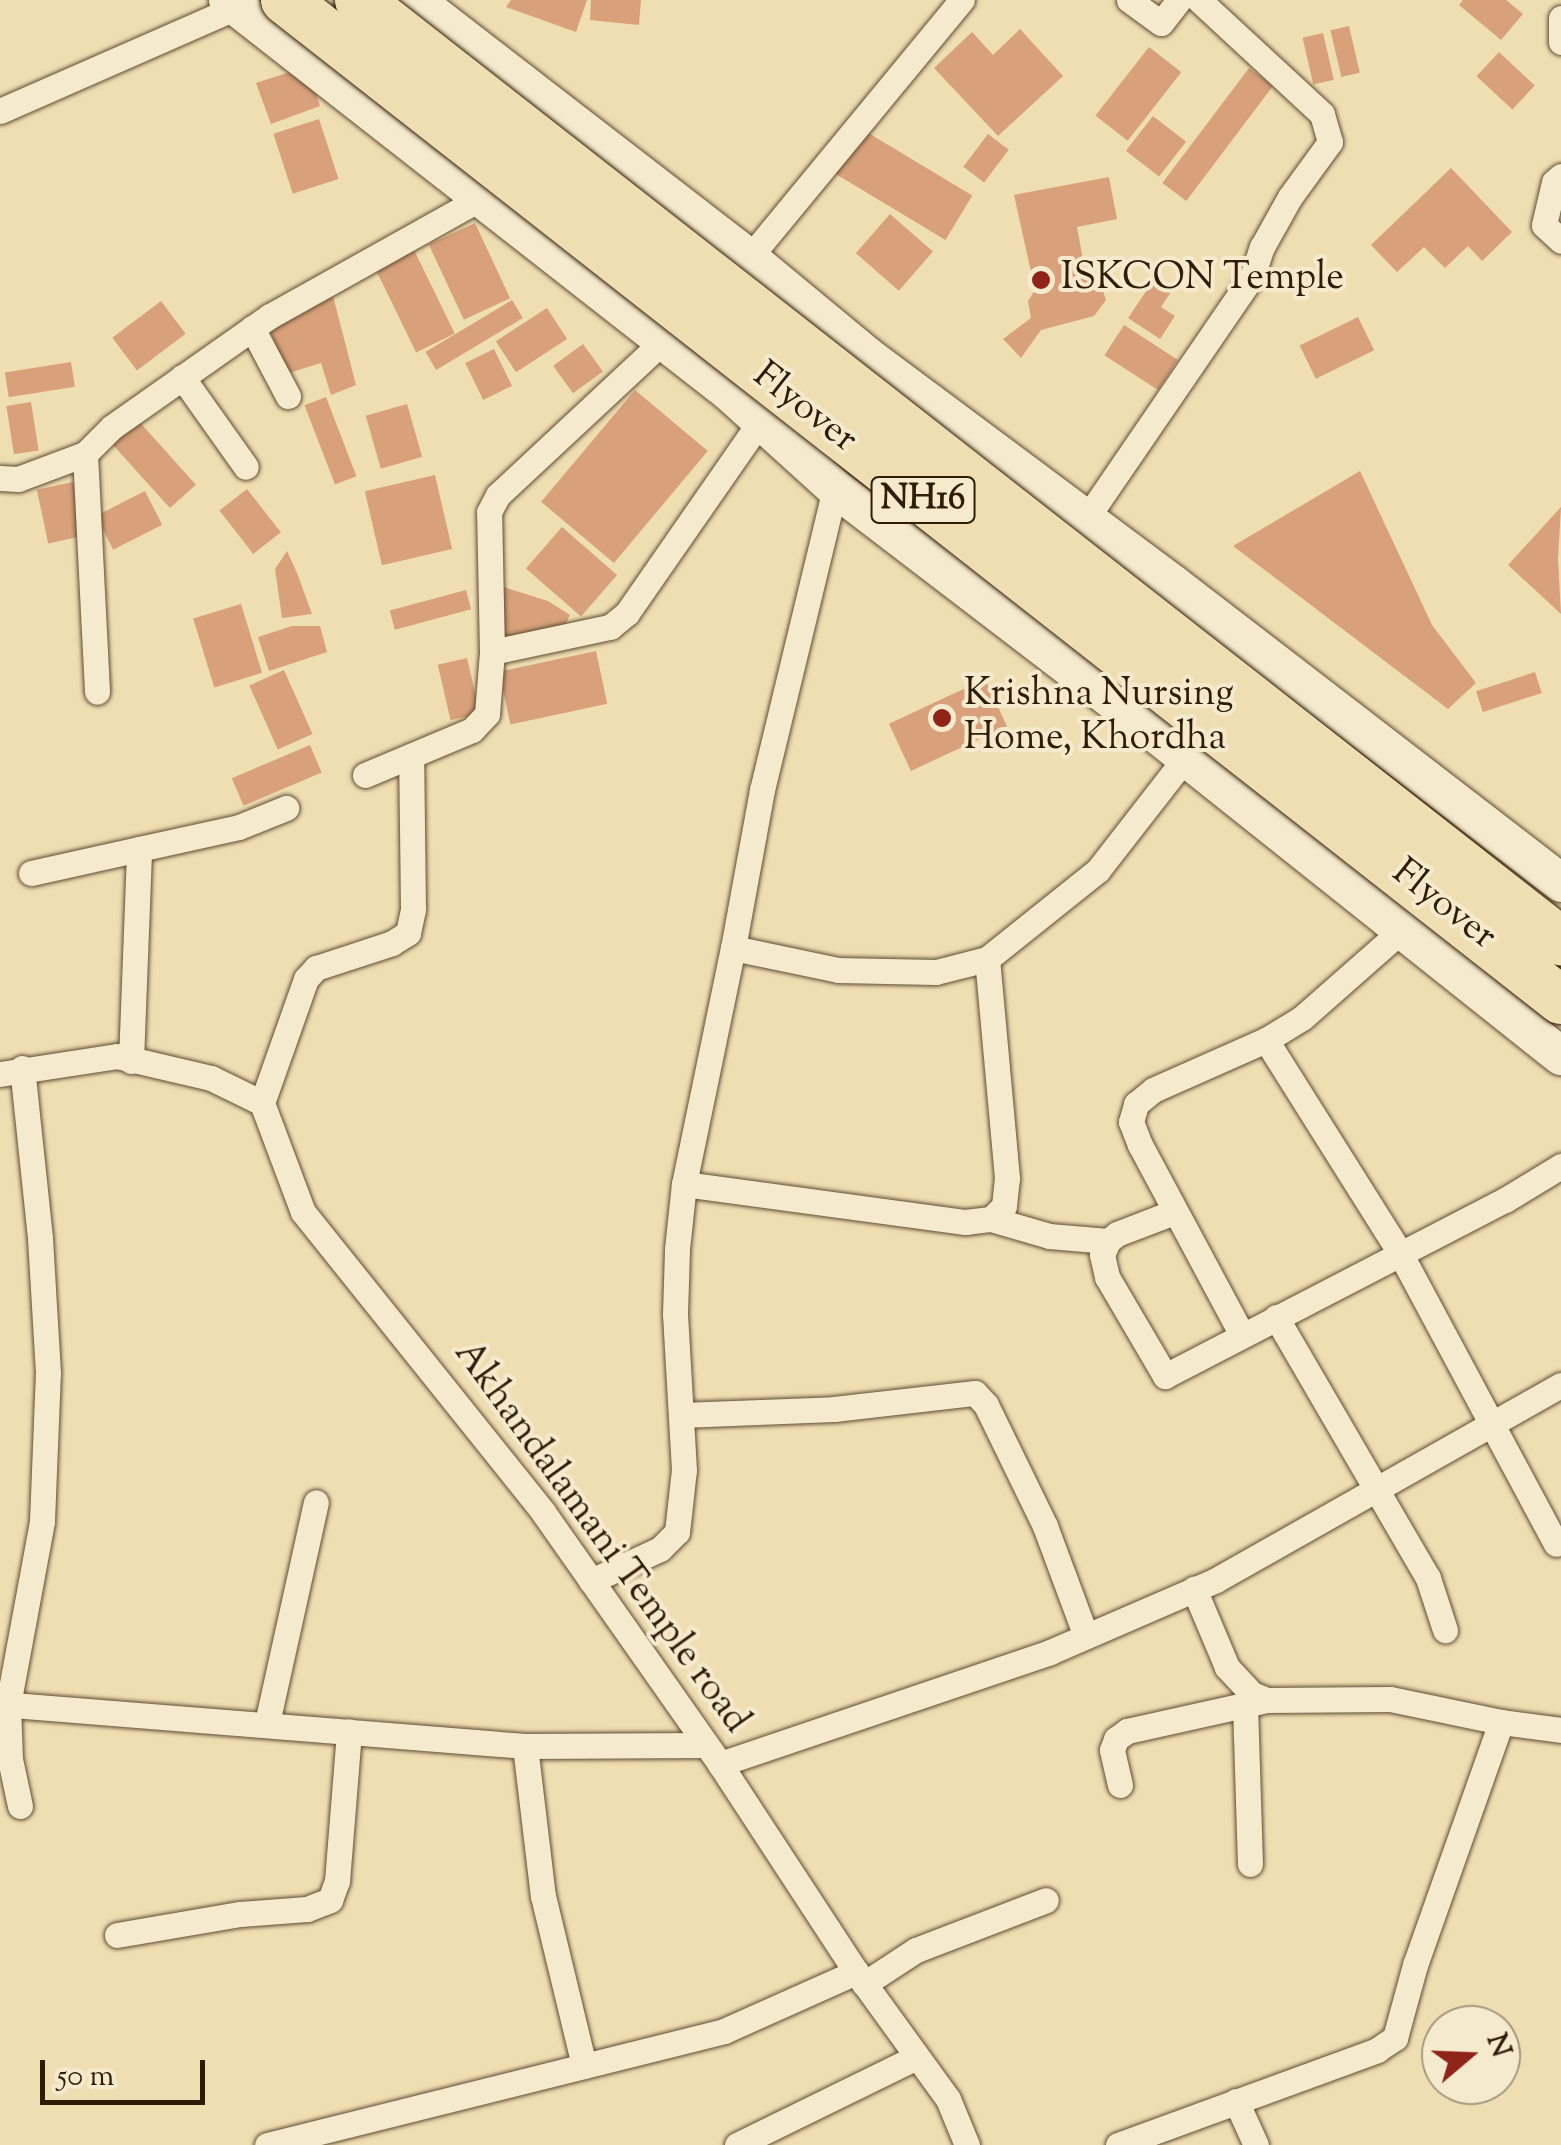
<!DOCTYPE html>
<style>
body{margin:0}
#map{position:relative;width:1561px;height:2145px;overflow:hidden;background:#f0deb3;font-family:"Sorts Mill Goudy",serif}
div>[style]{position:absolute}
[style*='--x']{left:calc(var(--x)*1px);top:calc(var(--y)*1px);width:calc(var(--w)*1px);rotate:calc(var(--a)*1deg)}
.building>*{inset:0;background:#d8a17b;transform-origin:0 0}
.roads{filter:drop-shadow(0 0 2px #604c32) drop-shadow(0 0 2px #604c32)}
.street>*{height:25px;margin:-12.5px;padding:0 12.5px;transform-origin:12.5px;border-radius:12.5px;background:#f5eace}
.secondary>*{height:38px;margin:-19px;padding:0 19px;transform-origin:19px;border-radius:19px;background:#f5eace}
.bridges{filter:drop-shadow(0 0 2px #301c07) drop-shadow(0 0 2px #301c07)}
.highway-bridge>*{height:48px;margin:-24px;padding:0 24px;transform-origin:24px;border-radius:24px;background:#f0deb3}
.dots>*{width:28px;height:28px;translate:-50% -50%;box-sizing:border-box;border:5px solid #f5eace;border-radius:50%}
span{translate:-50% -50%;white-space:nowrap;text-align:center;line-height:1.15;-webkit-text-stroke:8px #f5eace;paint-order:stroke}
.shield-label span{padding:2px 8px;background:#f5eace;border:2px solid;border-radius:8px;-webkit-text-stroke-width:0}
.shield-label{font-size:35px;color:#301c07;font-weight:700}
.poi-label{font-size:38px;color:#301c07}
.left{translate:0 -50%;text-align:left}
.street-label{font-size:38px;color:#301c07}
.north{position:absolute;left:1421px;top:2005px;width:100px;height:100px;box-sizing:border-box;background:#f5eace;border:2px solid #a6987e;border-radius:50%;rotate:71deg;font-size:28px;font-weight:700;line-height:40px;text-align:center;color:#301c07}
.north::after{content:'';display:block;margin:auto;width:35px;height:45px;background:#8f2418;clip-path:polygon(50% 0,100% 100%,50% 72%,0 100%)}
.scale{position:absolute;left:40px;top:2060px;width:165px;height:45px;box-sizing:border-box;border:5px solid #301c07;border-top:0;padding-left:12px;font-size:30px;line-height:35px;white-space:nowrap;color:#301c07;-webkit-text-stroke:8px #f5eace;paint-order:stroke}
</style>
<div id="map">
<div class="building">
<i style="clip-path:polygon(511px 0,587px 0,576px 32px,506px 7px)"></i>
<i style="clip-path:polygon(591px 0,641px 0,639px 25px,590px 20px)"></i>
<i style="clip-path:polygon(1463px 0,1506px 0,1523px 14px,1501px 40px,1459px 5px)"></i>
<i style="left:1349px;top:26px;width:48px;height:19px;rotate:77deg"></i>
<i style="clip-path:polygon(1020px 29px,1063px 76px,998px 136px,934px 68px,972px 32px,993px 55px)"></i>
<i style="left:1323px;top:33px;width:48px;height:21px;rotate:77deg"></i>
<i style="left:1149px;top:47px;width:41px;height:87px;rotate:38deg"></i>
<i style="left:1499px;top:52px;width:49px;height:33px;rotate:43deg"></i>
<i style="left:1249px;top:68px;width:30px;height:144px;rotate:37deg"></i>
<i style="clip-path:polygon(290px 72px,316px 93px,320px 106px,271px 124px,256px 83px)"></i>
<i style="left:1153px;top:116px;width:42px;height:44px;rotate:38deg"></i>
<i style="left:319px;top:119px;width:63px;height:48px;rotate:72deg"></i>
<i style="left:860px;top:128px;width:131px;height:52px;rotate:31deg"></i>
<i style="left:988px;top:134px;width:26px;height:41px;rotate:37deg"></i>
<i style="clip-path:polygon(1451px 168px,1512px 232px,1482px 261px,1468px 246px,1445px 268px,1424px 247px,1397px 272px,1371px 245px)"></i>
<i style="clip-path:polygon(1109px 177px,1117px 219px,1077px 227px,1086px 276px,1101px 285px,1106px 300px,1094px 316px,1041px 330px,1021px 358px,1003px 339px,1031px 318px,1028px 301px,1035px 290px,1014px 195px)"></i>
<i style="left:890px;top:214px;width:57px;height:52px;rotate:41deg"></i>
<i style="left:475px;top:223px;width:83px;height:51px;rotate:65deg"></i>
<i style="left:414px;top:250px;width:93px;height:43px;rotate:64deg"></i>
<i style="clip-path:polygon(1153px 281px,1171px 292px,1161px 307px,1175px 316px,1160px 339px,1128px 318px)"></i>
<i style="clip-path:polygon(332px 292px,356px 385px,331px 395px,321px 363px,286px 374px,269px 327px)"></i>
<i style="left:512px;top:300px;width:21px;height:101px;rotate:59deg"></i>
<i style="left:161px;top:301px;width:41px;height:61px;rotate:53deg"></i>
<i style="left:547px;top:308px;width:37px;height:61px;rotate:57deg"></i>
<i style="left:1358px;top:317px;width:37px;height:65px;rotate:64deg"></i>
<i style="left:1124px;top:325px;width:64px;height:36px;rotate:33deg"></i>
<i style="left:583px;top:344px;width:34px;height:37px;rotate:54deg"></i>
<i style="left:494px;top:349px;width:41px;height:32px;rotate:64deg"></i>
<i style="left:71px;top:362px;width:25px;height:67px;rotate:81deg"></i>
<i style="left:635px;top:390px;width:95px;height:146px;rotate:40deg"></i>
<i style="left:326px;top:397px;width:85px;height:23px;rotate:69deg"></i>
<i style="left:31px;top:402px;width:49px;height:25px;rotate:81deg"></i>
<i style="left:407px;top:404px;width:55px;height:43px;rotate:74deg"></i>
<i style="left:135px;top:417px;width:91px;height:35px;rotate:48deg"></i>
<i style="clip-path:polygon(1360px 471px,1432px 625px,1476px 683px,1448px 709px,1233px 546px)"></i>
<i style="left:435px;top:475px;width:76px;height:72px;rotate:77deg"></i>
<i style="left:73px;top:482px;width:55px;height:37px;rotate:78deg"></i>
<i style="left:247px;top:489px;width:55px;height:35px;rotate:52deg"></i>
<i style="left:145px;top:491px;width:38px;height:55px;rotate:63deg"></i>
<i style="clip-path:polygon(1561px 507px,1558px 559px,1561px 614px,1508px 565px)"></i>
<i style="left:562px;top:527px;width:73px;height:55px;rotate:41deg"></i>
<i style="clip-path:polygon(287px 551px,297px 573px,312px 614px,282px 618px,275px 569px)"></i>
<i style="clip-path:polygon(497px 585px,548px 601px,570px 615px,562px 632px,499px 640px)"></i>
<i style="left:466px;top:590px;width:20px;height:79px;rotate:75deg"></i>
<i style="left:241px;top:604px;width:72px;height:50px;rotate:73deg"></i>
<i style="clip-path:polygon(292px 626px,320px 626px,327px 652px,269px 671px,258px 637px)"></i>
<i style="left:596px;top:651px;width:54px;height:99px;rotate:78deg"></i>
<i style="left:467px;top:658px;width:57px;height:30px;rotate:77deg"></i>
<i style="left:284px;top:670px;width:70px;height:38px;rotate:66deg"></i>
<i style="left:1535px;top:672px;width:22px;height:62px;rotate:72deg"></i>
<i style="left:985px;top:679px;width:52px;height:106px;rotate:65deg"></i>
<i style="left:310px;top:745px;width:30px;height:85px;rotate:67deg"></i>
</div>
<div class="roads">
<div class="street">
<i style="--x:1129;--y:0;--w:39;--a:36"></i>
<i style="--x:1161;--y:23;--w:29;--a:-52"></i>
<i style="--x:1561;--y:18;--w:24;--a:90"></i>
<i style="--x:0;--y:111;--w:259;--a:-23.7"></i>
<i style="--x:1561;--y:176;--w:9;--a:139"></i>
<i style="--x:1554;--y:182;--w:44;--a:103.1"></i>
<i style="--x:1544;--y:225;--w:23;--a:43"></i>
<i style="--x:749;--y:258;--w:335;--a:-50.5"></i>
<i style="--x:252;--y:328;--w:77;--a:62.1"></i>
<i style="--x:182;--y:377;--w:110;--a:54.6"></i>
<i style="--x:85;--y:454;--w:238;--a:87.1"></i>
<i style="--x:0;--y:478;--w:18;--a:3"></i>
<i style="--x:18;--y:479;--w:72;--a:-20.5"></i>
<i style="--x:85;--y:454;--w:38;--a:-45"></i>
<i style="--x:112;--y:427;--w:193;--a:-35.1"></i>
<i style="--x:270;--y:316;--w:242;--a:-29.2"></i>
<i style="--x:1086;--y:519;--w:293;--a:-55.6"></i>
<i style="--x:1252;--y:277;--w:32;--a:-72"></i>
<i style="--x:1262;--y:247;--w:57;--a:-60.8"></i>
<i style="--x:1290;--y:197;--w:68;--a:-54"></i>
<i style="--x:1330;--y:142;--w:29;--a:-106"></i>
<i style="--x:1322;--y:114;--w:168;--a:-137.2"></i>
<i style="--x:492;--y:652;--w:121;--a:-12"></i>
<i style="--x:610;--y:627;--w:22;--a:-39"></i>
<i style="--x:627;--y:613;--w:236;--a:-55.2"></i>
<i style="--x:365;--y:775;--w:116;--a:-22.8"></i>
<i style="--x:472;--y:730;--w:22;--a:-47"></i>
<i style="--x:487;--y:714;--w:62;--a:-85.4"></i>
<i style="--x:492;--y:652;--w:140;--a:-91.2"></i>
<i style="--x:489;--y:512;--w:19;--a:-62"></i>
<i style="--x:498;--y:495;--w:226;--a:-43"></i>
<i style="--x:31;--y:873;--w:111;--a:-12.5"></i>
<i style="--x:733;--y:948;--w:161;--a:-79.6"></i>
<i style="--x:762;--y:790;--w:311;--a:-76.4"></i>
<i style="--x:1266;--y:1040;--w:252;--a:57.8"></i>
<i style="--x:1400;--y:1253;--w:330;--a:61.8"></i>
<i style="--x:131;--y:1061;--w:212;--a:-87.8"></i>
<i style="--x:139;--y:849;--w:102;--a:-12.4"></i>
<i style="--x:239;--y:827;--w:51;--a:-22"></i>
<i style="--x:0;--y:1074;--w:118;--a:-8.7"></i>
<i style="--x:117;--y:1056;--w:97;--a:13.2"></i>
<i style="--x:211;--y:1078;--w:57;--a:26.1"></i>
<i style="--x:262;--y:1103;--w:116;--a:69.4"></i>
<i style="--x:303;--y:1212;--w:384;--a:51.3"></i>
<i style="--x:543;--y:1512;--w:308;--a:54.9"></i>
<i style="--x:720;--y:1764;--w:249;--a:56.8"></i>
<i style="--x:856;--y:1972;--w:157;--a:54.1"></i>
<i style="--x:948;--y:2099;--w:50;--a:67.6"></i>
<i style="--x:262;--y:1103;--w:132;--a:-70.5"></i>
<i style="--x:306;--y:979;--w:15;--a:-48"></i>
<i style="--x:316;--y:968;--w:80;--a:-18.2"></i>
<i style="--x:392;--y:943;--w:19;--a:-32"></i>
<i style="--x:408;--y:933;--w:25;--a:-78"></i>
<i style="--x:413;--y:909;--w:153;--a:-90.7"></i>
<i style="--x:684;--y:1184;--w:284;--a:7.7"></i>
<i style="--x:965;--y:1222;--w:26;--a:-7"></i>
<i style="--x:991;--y:1219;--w:18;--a:-45"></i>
<i style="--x:1004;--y:1206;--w:28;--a:-84"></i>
<i style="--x:1007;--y:1178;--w:220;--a:-95.2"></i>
<i style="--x:1174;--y:1212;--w:61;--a:158.9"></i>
<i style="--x:1117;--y:1234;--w:11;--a:142"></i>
<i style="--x:1108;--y:1241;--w:15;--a:113"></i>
<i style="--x:1102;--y:1255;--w:23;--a:77"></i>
<i style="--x:1107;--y:1277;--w:115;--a:59.6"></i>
<i style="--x:1165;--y:1376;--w:383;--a:-27.4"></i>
<i style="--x:1505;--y:1200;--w:66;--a:-31.3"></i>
<i style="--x:991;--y:1219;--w:60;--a:16.3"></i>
<i style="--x:1049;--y:1236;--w:59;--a:4.8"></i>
<i style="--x:1276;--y:1317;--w:302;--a:59.8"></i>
<i style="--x:1428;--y:1578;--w:55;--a:71.9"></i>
<i style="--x:1242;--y:1335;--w:216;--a:-118.2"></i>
<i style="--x:1140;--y:1145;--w:25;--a:-111"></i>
<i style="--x:1131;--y:1122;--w:19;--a:-74"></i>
<i style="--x:1136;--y:1104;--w:22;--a:-39"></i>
<i style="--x:1153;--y:1090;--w:124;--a:-23.9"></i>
<i style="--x:1266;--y:1040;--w:42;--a:-31.4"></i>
<i style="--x:1302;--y:1018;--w:136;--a:-41.4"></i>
<i style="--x:681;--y:1415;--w:153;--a:-2.2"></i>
<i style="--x:834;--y:1409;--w:142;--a:-6.5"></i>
<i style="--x:975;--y:1393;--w:16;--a:47"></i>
<i style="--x:986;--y:1405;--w:135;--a:64"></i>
<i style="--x:1045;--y:1526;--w:117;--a:69.6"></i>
<i style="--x:591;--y:1581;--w:76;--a:-24.9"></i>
<i style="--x:660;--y:1549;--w:24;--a:-45"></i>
<i style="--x:677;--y:1532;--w:62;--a:-83.6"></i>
<i style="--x:684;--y:1470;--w:156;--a:-93.3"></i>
<i style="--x:675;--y:1314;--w:65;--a:-88.2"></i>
<i style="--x:677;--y:1249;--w:65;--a:-83.9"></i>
<i style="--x:684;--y:1184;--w:241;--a:-78.3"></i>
<i style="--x:733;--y:948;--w:107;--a:11.8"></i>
<i style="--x:838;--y:970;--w:98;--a:1.2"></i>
<i style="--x:936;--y:972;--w:53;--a:-14.3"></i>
<i style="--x:987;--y:959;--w:142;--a:-38.7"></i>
<i style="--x:1098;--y:870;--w:143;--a:-52.1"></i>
<i style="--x:0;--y:1704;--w:527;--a:4.57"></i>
<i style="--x:525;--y:1746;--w:179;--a:-0.3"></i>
<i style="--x:1245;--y:1705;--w:159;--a:88.2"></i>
<i style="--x:1501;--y:1722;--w:61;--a:7.6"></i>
<i style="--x:267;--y:1723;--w:226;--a:-77.5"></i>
<i style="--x:525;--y:1746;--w:151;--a:83.2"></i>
<i style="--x:543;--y:1896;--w:175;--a:76.4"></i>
<i style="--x:720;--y:1764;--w:348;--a:-18.7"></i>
<i style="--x:1050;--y:1652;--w:181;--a:-23.4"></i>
<i style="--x:1216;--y:1580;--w:396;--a:-29.5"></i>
<i style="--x:1120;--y:1785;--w:36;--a:-103"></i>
<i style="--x:1112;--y:1750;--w:12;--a:-70"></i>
<i style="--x:1116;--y:1739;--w:14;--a:-36"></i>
<i style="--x:1127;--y:1731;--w:143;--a:-12.5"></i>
<i style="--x:20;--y:1806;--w:48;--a:-102"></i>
<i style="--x:10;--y:1759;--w:54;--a:-92.1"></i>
<i style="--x:8;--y:1705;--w:187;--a:-79.5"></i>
<i style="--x:42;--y:1521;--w:148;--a:-87.7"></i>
<i style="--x:48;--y:1373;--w:135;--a:-93.4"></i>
<i style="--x:40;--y:1238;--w:171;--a:-96"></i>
<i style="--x:117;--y:1935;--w:125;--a:-9.7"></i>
<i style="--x:240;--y:1914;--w:67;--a:-4.3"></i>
<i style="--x:307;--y:1909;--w:25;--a:-21"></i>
<i style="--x:330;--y:1900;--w:20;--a:-70"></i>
<i style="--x:337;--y:1881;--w:150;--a:-85.4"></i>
<i style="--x:864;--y:1984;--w:62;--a:-33.2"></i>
<i style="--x:916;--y:1950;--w:139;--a:-21"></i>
<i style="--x:1236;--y:2101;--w:48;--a:65.6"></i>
<i style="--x:267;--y:2145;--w:471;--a:-14"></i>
<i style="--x:724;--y:2031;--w:145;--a:-24.1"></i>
<i style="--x:737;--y:2145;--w:200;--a:-26.1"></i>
<i style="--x:1118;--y:2145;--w:276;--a:-20.1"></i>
<i style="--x:1377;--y:2050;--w:22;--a:-34"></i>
<i style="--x:1395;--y:2038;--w:76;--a:-74.7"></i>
<i style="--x:1415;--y:1965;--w:258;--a:-70.5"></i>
<i style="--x:1501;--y:1722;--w:113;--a:-168.3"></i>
<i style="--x:1390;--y:1699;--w:123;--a:179.5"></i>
<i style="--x:1267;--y:1700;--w:16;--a:-158"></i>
<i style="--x:1252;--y:1694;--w:37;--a:-133"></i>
<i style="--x:1227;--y:1667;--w:85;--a:-112.9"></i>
</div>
<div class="secondary">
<i style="--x:228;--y:0;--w:635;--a:38.03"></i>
<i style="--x:728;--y:391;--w:144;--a:42.2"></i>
<i style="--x:835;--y:488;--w:390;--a:37.4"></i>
<i style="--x:1145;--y:725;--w:532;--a:38.51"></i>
<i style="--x:415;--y:0;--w:422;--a:37.7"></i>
<i style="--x:749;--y:258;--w:153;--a:39.7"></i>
<i style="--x:867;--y:356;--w:382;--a:36.7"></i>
<i style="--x:1173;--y:584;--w:490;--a:37.6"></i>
</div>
</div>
<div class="bridges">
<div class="highway-bridge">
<i style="--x:285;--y:0;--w:1621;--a:38.09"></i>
<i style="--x:359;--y:0;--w:1527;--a:38.06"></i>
</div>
</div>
<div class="dots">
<i style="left:1041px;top:280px;background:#8f2418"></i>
<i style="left:942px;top:718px;background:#8f2418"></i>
</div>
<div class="shield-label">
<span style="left:923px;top:500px">NH16</span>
</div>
<div class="poi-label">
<span class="left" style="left:1061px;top:280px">ISKCON Temple</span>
<span class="left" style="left:964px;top:718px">Krishna Nursing<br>Home, Khordha</span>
</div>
<div class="street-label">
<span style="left:804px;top:409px;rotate:38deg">Flyover</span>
<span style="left:1443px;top:906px;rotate:38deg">Flyover</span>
<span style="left:600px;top:1538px;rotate:54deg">Akhandalamani Temple road</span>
</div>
<div class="north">N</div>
<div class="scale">50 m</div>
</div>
